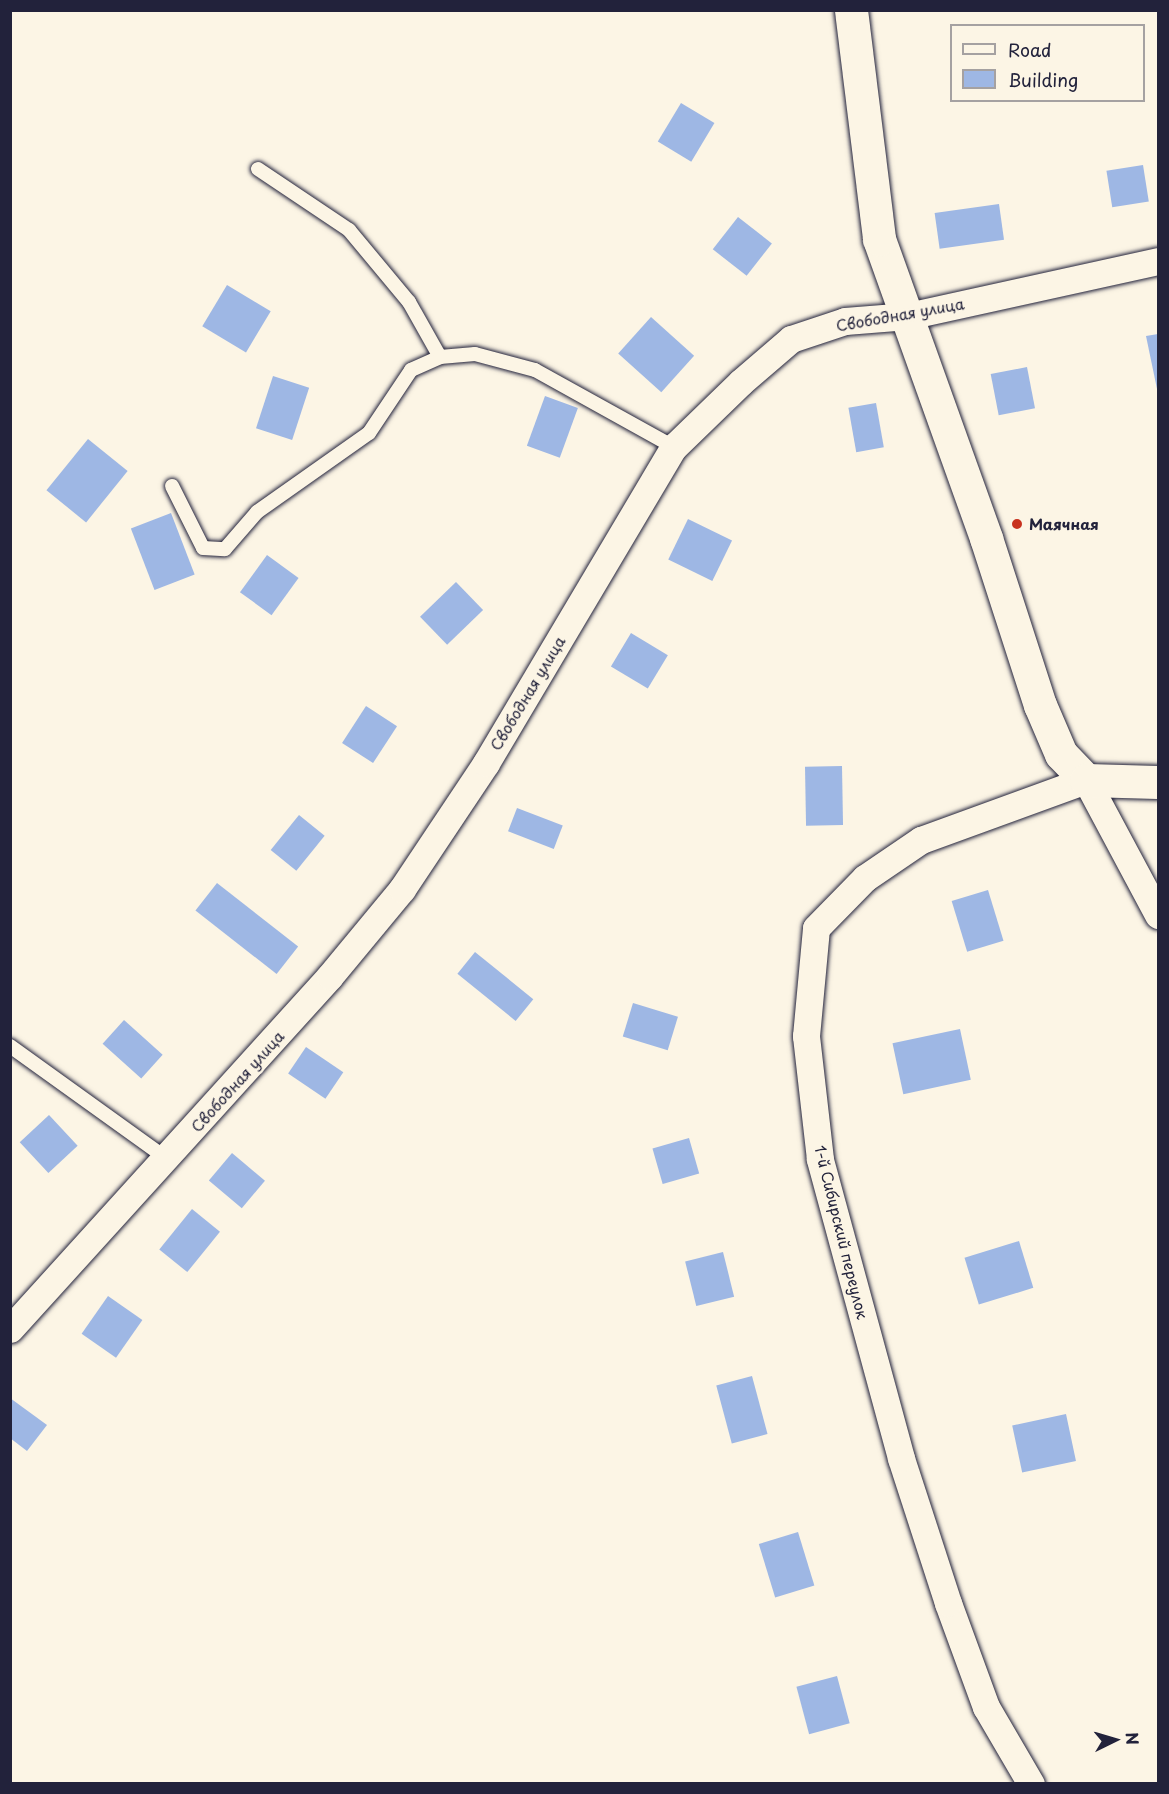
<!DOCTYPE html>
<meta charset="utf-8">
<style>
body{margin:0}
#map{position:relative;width:1169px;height:1794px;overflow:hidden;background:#fcf5e5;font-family:"Playpen Sans",sans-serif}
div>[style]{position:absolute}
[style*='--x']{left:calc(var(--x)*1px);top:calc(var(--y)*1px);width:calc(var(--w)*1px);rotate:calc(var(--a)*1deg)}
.building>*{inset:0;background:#9eb7e4;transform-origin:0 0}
.roads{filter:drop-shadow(0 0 2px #22223b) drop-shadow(0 0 2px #22223b)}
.service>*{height:14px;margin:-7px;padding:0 7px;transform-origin:7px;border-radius:7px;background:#fcf5e5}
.minor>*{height:27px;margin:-13.5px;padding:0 13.5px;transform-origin:13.5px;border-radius:13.5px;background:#fcf5e5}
.tertiary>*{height:33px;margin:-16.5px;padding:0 16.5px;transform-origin:16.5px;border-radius:16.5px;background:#fcf5e5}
.secondary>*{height:33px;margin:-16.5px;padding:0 16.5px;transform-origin:16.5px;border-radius:16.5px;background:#fcf5e5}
.dots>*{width:16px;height:16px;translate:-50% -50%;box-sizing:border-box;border:3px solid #fcf5e5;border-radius:50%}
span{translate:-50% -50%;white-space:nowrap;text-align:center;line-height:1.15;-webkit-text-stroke:4.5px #fcf5e5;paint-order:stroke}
.street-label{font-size:15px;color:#22223b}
.poi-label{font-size:15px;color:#22223b;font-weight:700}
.left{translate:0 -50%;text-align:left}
.frame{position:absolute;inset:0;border:12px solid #22223b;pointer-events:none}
.legend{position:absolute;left:950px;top:24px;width:195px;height:78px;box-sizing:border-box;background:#fcf5e5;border:2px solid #a5a1a1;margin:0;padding:8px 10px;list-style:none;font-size:18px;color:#22223b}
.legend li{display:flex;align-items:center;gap:12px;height:30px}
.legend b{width:30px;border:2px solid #a5a1a1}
.north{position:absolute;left:1085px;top:1710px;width:60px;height:60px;-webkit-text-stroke:4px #fcf5e5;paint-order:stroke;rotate:85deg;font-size:16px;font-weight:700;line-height:24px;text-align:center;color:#22223b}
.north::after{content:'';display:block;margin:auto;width:21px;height:27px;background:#22223b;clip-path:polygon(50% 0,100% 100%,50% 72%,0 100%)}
</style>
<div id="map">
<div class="building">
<i style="left:681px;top:103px;width:39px;height:45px;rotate:31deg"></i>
<i style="left:1143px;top:165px;width:37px;height:37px;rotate:81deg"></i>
<i style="left:999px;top:204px;width:36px;height:65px;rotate:82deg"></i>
<i style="left:738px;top:217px;width:43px;height:41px;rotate:38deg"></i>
<i style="left:227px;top:285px;width:51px;height:48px;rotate:31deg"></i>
<i style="left:651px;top:317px;width:58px;height:49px;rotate:42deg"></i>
<i style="clip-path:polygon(1158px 334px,1158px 389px,1157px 389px,1146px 336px)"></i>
<i style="left:1027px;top:367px;width:42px;height:37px;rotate:79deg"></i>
<i style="left:273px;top:376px;width:38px;height:55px;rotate:18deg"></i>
<i style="left:545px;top:396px;width:35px;height:53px;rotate:20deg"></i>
<i style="left:876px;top:403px;width:45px;height:28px;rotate:80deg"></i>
<i style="left:88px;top:439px;width:51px;height:66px;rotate:39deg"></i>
<i style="left:171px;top:513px;width:66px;height:43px;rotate:69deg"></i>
<i style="left:688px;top:519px;width:49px;height:45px;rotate:26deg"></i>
<i style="left:267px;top:555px;width:39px;height:46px;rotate:36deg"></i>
<i style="left:456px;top:582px;width:39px;height:50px;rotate:46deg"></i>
<i style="left:631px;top:633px;width:43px;height:39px;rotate:31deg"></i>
<i style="left:366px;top:706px;width:37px;height:44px;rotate:33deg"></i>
<i style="left:842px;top:766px;width:59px;height:37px;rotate:89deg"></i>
<i style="left:517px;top:808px;width:49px;height:25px;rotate:21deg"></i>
<i style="left:299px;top:815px;width:33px;height:45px;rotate:39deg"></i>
<i style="left:217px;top:883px;width:103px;height:35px;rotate:38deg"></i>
<i style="left:988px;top:890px;width:53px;height:38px;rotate:73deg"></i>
<i style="left:475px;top:952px;width:75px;height:28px;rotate:39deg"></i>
<i style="left:633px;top:1003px;width:47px;height:35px;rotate:17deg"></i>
<i style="left:124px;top:1020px;width:52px;height:32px;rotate:42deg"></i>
<i style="left:960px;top:1029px;width:52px;height:69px;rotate:78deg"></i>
<i style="left:306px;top:1047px;width:45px;height:32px;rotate:34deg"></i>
<i style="left:49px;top:1115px;width:42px;height:40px;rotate:47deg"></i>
<i style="left:689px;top:1138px;width:37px;height:38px;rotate:74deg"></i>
<i style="left:232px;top:1153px;width:43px;height:36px;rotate:40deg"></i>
<i style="left:192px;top:1209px;width:36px;height:52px;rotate:39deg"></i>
<i style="left:1019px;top:1241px;width:49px;height:57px;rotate:73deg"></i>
<i style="left:723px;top:1252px;width:46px;height:39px;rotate:76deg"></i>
<i style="left:108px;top:1296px;width:42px;height:46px;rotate:35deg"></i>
<i style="left:752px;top:1376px;width:60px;height:37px;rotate:75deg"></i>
<i style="clip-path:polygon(10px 1398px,47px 1425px,27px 1451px,10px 1438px)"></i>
<i style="left:1066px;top:1414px;width:48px;height:55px;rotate:78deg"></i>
<i style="left:798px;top:1532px;width:56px;height:41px;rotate:73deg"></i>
<i style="left:837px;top:1676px;width:49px;height:42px;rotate:75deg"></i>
</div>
<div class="roads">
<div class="service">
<i style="--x:258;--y:169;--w:110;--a:33.8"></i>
<i style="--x:349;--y:230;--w:94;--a:50.2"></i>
<i style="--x:409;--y:302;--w:63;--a:60.6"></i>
<i style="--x:172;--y:486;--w:69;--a:63.4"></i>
<i style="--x:203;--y:548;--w:22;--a:3"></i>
<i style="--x:225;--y:549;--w:49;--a:-49.1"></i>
<i style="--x:257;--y:512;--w:137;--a:-35.2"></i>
<i style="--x:369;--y:433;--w:76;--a:-56.3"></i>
<i style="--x:411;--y:370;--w:32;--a:-24"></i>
<i style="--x:440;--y:357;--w:35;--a:-5"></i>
<i style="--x:475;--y:354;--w:62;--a:14.9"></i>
<i style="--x:535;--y:370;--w:159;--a:29"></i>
<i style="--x:10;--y:1046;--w:193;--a:35.7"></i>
</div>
<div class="minor">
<i style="--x:10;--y:1329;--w:476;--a:-47.8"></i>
<i style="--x:330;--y:976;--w:113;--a:-50.4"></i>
<i style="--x:402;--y:889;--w:151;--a:-56.3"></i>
<i style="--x:486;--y:763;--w:368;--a:-59.3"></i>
<i style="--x:674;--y:447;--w:93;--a:-44.1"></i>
<i style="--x:741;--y:382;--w:66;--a:-40.7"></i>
<i style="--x:791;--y:339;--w:57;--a:-18.4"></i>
<i style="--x:845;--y:321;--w:63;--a:-4.5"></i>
<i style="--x:908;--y:316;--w:256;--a:-12.4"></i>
<i style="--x:1031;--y:1784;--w:89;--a:-120.3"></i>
<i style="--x:986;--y:1707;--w:111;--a:-110.1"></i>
<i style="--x:948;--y:1603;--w:152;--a:-108"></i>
<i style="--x:901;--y:1458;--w:310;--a:-105.2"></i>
<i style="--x:820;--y:1159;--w:124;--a:-96.5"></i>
<i style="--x:806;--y:1036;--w:108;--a:-84.7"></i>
<i style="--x:816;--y:928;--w:70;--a:-45.6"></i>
<i style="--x:865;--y:878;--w:68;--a:-34.2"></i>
<i style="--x:921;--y:840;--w:176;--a:-20"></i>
<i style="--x:1086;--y:780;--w:153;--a:61.9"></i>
</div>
<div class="tertiary">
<i style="--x:879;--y:239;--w:318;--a:70.3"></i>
<i style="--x:986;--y:538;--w:176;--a:72.1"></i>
<i style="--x:1040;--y:705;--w:53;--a:66.8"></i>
<i style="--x:1061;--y:754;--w:36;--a:46"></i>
<i style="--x:1086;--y:780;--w:72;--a:1.6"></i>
</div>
<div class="secondary">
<i style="--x:851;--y:10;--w:231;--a:83"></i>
</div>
</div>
<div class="dots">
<i style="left:1017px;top:524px;background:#c8321e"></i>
</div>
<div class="street-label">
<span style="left:900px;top:314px;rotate:-10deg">Свободная улица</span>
<span style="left:527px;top:693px;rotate:-59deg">Свободная улица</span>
<span style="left:237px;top:1081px;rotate:-48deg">Свободная улица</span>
<span style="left:842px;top:1232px;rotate:76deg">1-й Сибирский переулок</span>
</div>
<div class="poi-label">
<span class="left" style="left:1029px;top:524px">Маячная</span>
</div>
<div class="frame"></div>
<ul class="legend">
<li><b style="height:8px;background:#fcf5e5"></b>Road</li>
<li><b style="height:16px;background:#9eb7e4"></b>Building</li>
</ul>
<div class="north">N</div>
</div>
